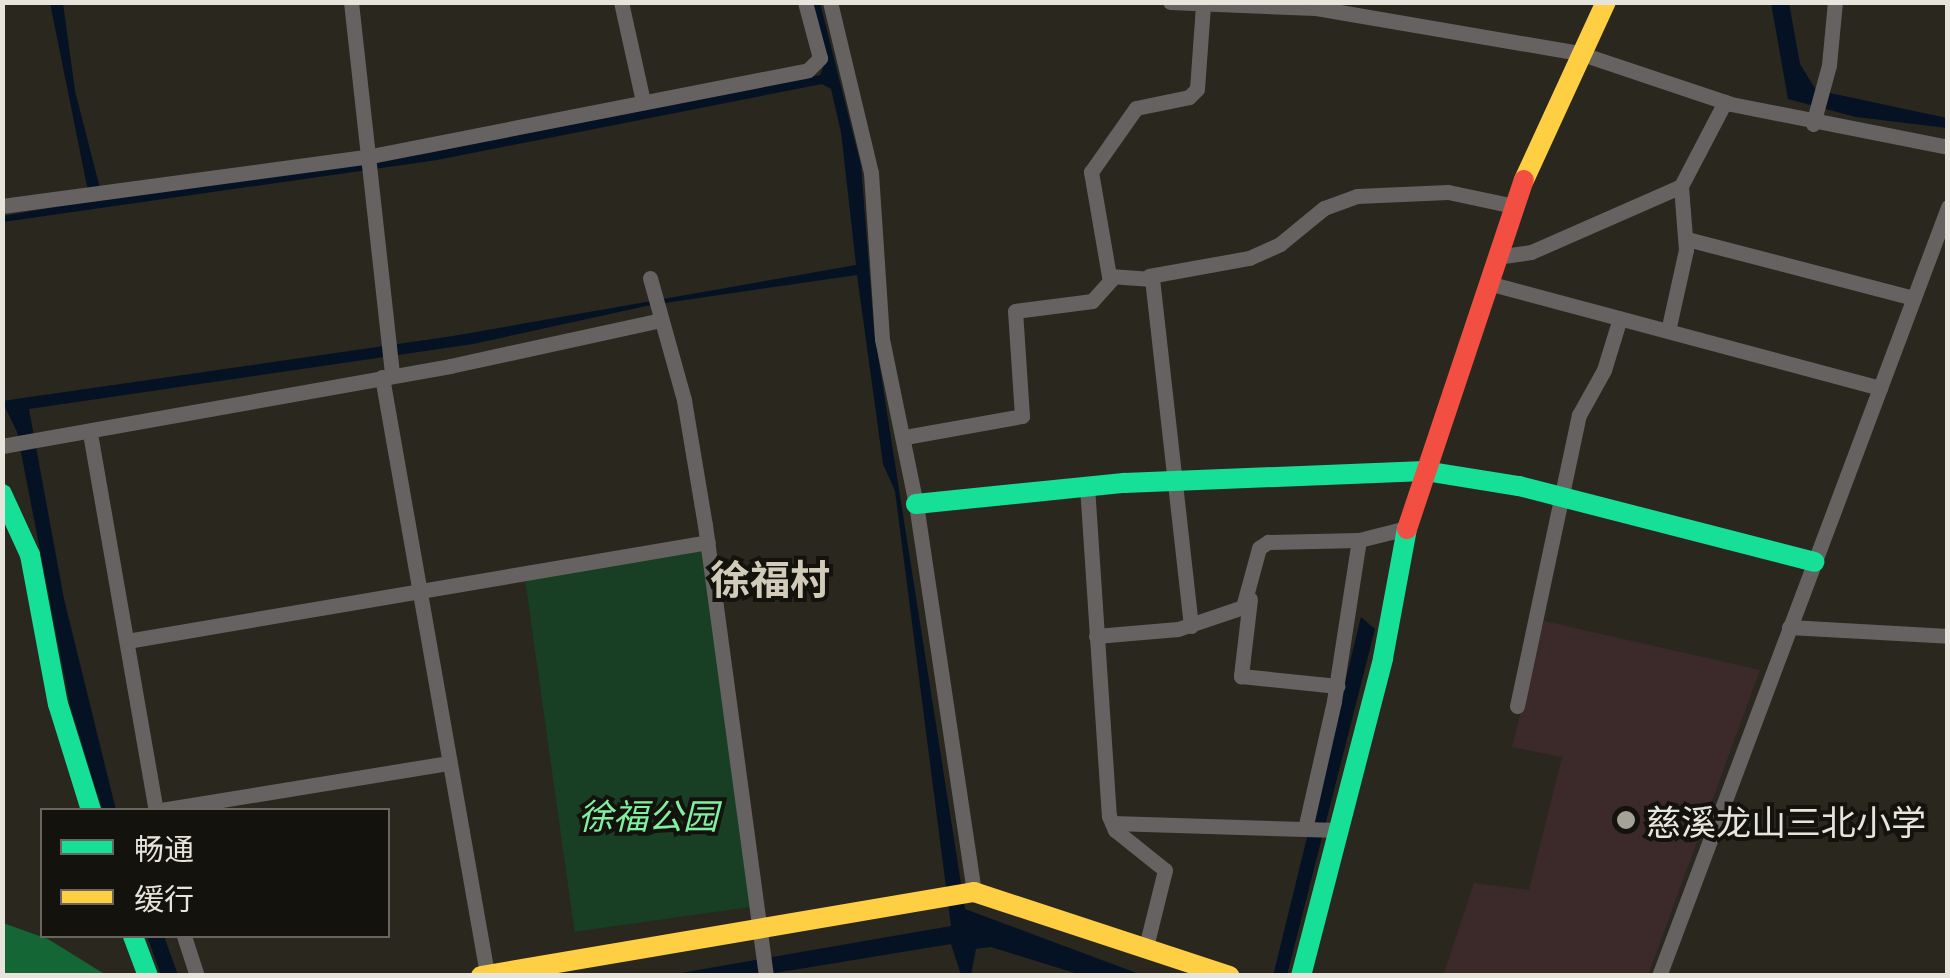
<!DOCTYPE html>
<meta charset="utf-8">
<style>
body{margin:0}
#map{position:relative;width:1950px;height:978px;overflow:hidden;background:#2a271f;font-family:Georgia,"Noto Sans SC",serif}
div>[style]{position:absolute}
[style*='--x']{left:calc(var(--x)*1px);top:calc(var(--y)*1px);width:calc(var(--w)*1px);rotate:calc(var(--a)*1deg)}
.education>*{inset:0;background:#3c2a2b}
.green>*{inset:0;background:#183e23;transform-origin:0 0}
.forest>*{inset:0;background:#146635}
.water>*{inset:0;background:#051224}
.street>*{height:15px;margin:-7.5px;padding:0 7.5px;transform-origin:7.5px;border-radius:7.5px;background:#666261}
.fast>*{height:20px;margin:-10px;padding:0 10px;transform-origin:10px;border-radius:10px;background:#16e098}
.slow>*{height:20px;margin:-10px;padding:0 10px;transform-origin:10px;border-radius:10px;background:#ffcf43}
.jam>*{height:20px;margin:-10px;padding:0 10px;transform-origin:10px;border-radius:10px;background:#f24e42}
.dots>*{width:28px;height:28px;translate:-50% -50%;box-sizing:border-box;border:5px solid #14120c;border-radius:50%}
span{translate:-50% -50%;white-space:nowrap;text-align:center;line-height:1.15;-webkit-text-stroke:8px #14120c;paint-order:stroke}
.park-label{font-size:35px;color:#7fefa0;font-style:italic}
.poi-label{font-size:35px;color:#e7e5db}
.left{translate:0 -50%;text-align:left}
.quarter-label{font-size:40px;color:#d1ccb9;font-weight:700}
.frame{position:absolute;inset:0;border:5px solid #e7e5db;pointer-events:none}
.legend{position:absolute;left:40px;top:808px;width:350px;height:130px;box-sizing:border-box;background:#14120c;border:2px solid #68665f;margin:0;padding:12px 18px;list-style:none;font-size:30px;color:#e7e5db}
.legend li{display:flex;align-items:center;gap:20px;height:50px}
.legend b{width:50px;border:2px solid #68665f}
</style>
<div id="map">
<div class="education">
<i style="clip-path:polygon(1544px 621px,1760px 670px,1648px 975px,1443px 976px,1474px 883px,1529px 890px,1562px 757px,1512px 747px)"></i>
</div>
<div class="green">
<i style="left:703px;top:545px;width:365px;height:181px;rotate:82deg"></i>
</div>
<div class="forest">
<i style="clip-path:polygon(3px 923px,48px 939px,106px 975px,3px 975px)"></i>
</div>
<div class="water">
<i style="clip-path:polygon(50px 3px,63px 3px,75px 91px,103px 200px,424px 154px,820px 75px,827px 58px,811px 3px,820px 3px,861px 166px,874px 330px,965px 909px,1142px 975px,1081px 975px,991px 947px,976px 949px,971px 975px,961px 975px,951px 944px,763px 975px,669px 975px,951px 926px,895px 491px,883px 464px,857px 275px,651px 305px,473px 344px,29px 409px,64px 599px,116px 810px,102px 810px,70px 704px,17px 432px,2px 401px,453px 336px,856px 265px,841px 132px,831px 89px,822px 84px,437px 160px,3px 222px,3px 216px,90px 201px)"></i>
<i style="clip-path:polygon(1771px 3px,1789px 3px,1800px 64px,1816px 90px,1947px 118px,1947px 128px,1856px 117px,1788px 99px)"></i>
<i style="clip-path:polygon(1361px 617px,1375px 629px,1287px 975px,1273px 976px)"></i>
<i style="clip-path:polygon(147px 936px,164px 936px,178px 975px,161px 975px)"></i>
</div>
<div class="street">
<i style="--x:351;--y:2;--w:375;--a:83.7"></i>
<i style="--x:621;--y:2;--w:101;--a:77.5"></i>
<i style="--x:830;--y:2;--w:176;--a:76.5"></i>
<i style="--x:871;--y:173;--w:166;--a:86.2"></i>
<i style="--x:882;--y:339;--w:168;--a:78.4"></i>
<i style="--x:916;--y:504;--w:392;--a:81.5"></i>
<i style="--x:1170;--y:2;--w:146;--a:2.4"></i>
<i style="--x:1316;--y:8;--w:267;--a:9.7"></i>
<i style="--x:1579;--y:53;--w:160;--a:18.5"></i>
<i style="--x:1731;--y:104;--w:221;--a:11.2"></i>
<i style="--x:1813;--y:124;--w:61;--a:-74.8"></i>
<i style="--x:1829;--y:65;--w:63;--a:-84.6"></i>
<i style="--x:2;--y:206;--w:372;--a:-7.7"></i>
<i style="--x:371;--y:156;--w:445;--a:-11.1"></i>
<i style="--x:808;--y:70;--w:17;--a:-45"></i>
<i style="--x:820;--y:58;--w:58;--a:-105"></i>
<i style="--x:1687;--y:239;--w:234;--a:14.6"></i>
<i style="--x:1496;--y:257;--w:35;--a:-8"></i>
<i style="--x:1531;--y:252;--w:164;--a:-23.7"></i>
<i style="--x:1681;--y:186;--w:95;--a:-62.4"></i>
<i style="--x:1149;--y:276;--w:102;--a:-10.2"></i>
<i style="--x:1249;--y:258;--w:34;--a:-24"></i>
<i style="--x:1280;--y:244;--w:57;--a:-39.3"></i>
<i style="--x:1324;--y:208;--w:35;--a:-20"></i>
<i style="--x:1357;--y:196;--w:91;--a:-2.5"></i>
<i style="--x:1448;--y:192;--w:67;--a:12"></i>
<i style="--x:650;--y:278;--w:127;--a:74.4"></i>
<i style="--x:684;--y:400;--w:127;--a:80.5"></i>
<i style="--x:705;--y:525;--w:455;--a:82.3"></i>
<i style="--x:1488;--y:283;--w:406;--a:15"></i>
<i style="--x:1668;--y:331;--w:83;--a:-77.5"></i>
<i style="--x:1686;--y:250;--w:64;--a:-94.5"></i>
<i style="--x:382;--y:377;--w:606;--a:80.02"></i>
<i style="--x:905;--y:437;--w:119;--a:-10.2"></i>
<i style="--x:1022;--y:416;--w:105;--a:-93.8"></i>
<i style="--x:1015;--y:311;--w:78;--a:-7.4"></i>
<i style="--x:1092;--y:301;--w:28;--a:-48"></i>
<i style="--x:91;--y:439;--w:377;--a:80.1"></i>
<i style="--x:2;--y:446;--w:455;--a:-10.1"></i>
<i style="--x:450;--y:366;--w:216;--a:-12.3"></i>
<i style="--x:1087;--y:486;--w:331;--a:86.2"></i>
<i style="--x:1109;--y:816;--w:15;--a:67"></i>
<i style="--x:1115;--y:830;--w:64;--a:38.7"></i>
<i style="--x:1165;--y:870;--w:79;--a:103.9"></i>
<i style="--x:1250;--y:599;--w:78;--a:96.7"></i>
<i style="--x:1241;--y:676;--w:97;--a:5.9"></i>
<i style="--x:1191;--y:626;--w:349;--a:-96.4"></i>
<i style="--x:1152;--y:279;--w:43;--a:-176"></i>
<i style="--x:1109;--y:276;--w:106;--a:-99.8"></i>
<i style="--x:1091;--y:172;--w:78;--a:-54.9"></i>
<i style="--x:1136;--y:108;--w:54;--a:-11.7"></i>
<i style="--x:1189;--y:97;--w:11;--a:-45"></i>
<i style="--x:1197;--y:89;--w:84;--a:-85.9"></i>
<i style="--x:1789;--y:627;--w:159;--a:3.2"></i>
<i style="--x:1096;--y:636;--w:82;--a:-4.9"></i>
<i style="--x:1178;--y:629;--w:69;--a:-18.7"></i>
<i style="--x:1243;--y:607;--w:61;--a:-74.8"></i>
<i style="--x:1259;--y:548;--w:11;--a:-34"></i>
<i style="--x:1268;--y:542;--w:91;--a:-1.3"></i>
<i style="--x:1359;--y:540;--w:49;--a:-14"></i>
<i style="--x:127;--y:641;--w:589;--a:-9.67"></i>
<i style="--x:1517;--y:706;--w:298;--a:-78"></i>
<i style="--x:1579;--y:415;--w:51;--a:-60.9"></i>
<i style="--x:1604;--y:370;--w:54;--a:-72.9"></i>
<i style="--x:161;--y:810;--w:292;--a:-9.3"></i>
<i style="--x:1112;--y:823;--w:226;--a:1.8"></i>
<i style="--x:1305;--y:829;--w:131;--a:-77.2"></i>
<i style="--x:1334;--y:701;--w:163;--a:-81.2"></i>
<i style="--x:184;--y:936;--w:42;--a:72"></i>
<i style="--x:1659;--y:976;--w:822;--a:-69.4"></i>
</div>
<div class="fast">
<i style="--x:2;--y:494;--w:67;--a:65.3"></i>
<i style="--x:30;--y:555;--w:152;--a:79.4"></i>
<i style="--x:58;--y:704;--w:111;--a:72.7"></i>
<i style="--x:916;--y:504;--w:209;--a:-5.8"></i>
<i style="--x:1124;--y:483;--w:301;--a:-2.3"></i>
<i style="--x:1425;--y:471;--w:95;--a:9.1"></i>
<i style="--x:1519;--y:486;--w:305;--a:14.4"></i>
<i style="--x:133;--y:936;--w:43;--a:69.4"></i>
<i style="--x:1301;--y:976;--w:328;--a:-75.5"></i>
<i style="--x:1383;--y:658;--w:131;--a:-79.5"></i>
</div>
<div class="slow">
<i style="--x:1524;--y:180;--w:196;--a:-65.3"></i>
<i style="--x:481;--y:976;--w:500;--a:-9.67"></i>
<i style="--x:974;--y:892;--w:269;--a:18.2"></i>
</div>
<div class="jam">
<i style="--x:1407;--y:529;--w:368;--a:-71.5"></i>
</div>
<div class="dots">
<i style="left:1626px;top:820px;background:#a5a299"></i>
</div>
<div class="park-label">
<span style="left:648px;top:814px">徐福公园</span>
</div>
<div class="poi-label">
<span class="left" style="left:1646px;top:820px">慈溪龙山三北小学</span>
</div>
<div class="quarter-label">
<span style="left:770px;top:577px">徐福村</span>
</div>
<div class="frame"></div>
<ul class="legend">
<li><b style="height:12px;background:#16e098"></b>畅通</li>
<li><b style="height:12px;background:#ffcf43"></b>缓行</li>
</ul>
</div>
